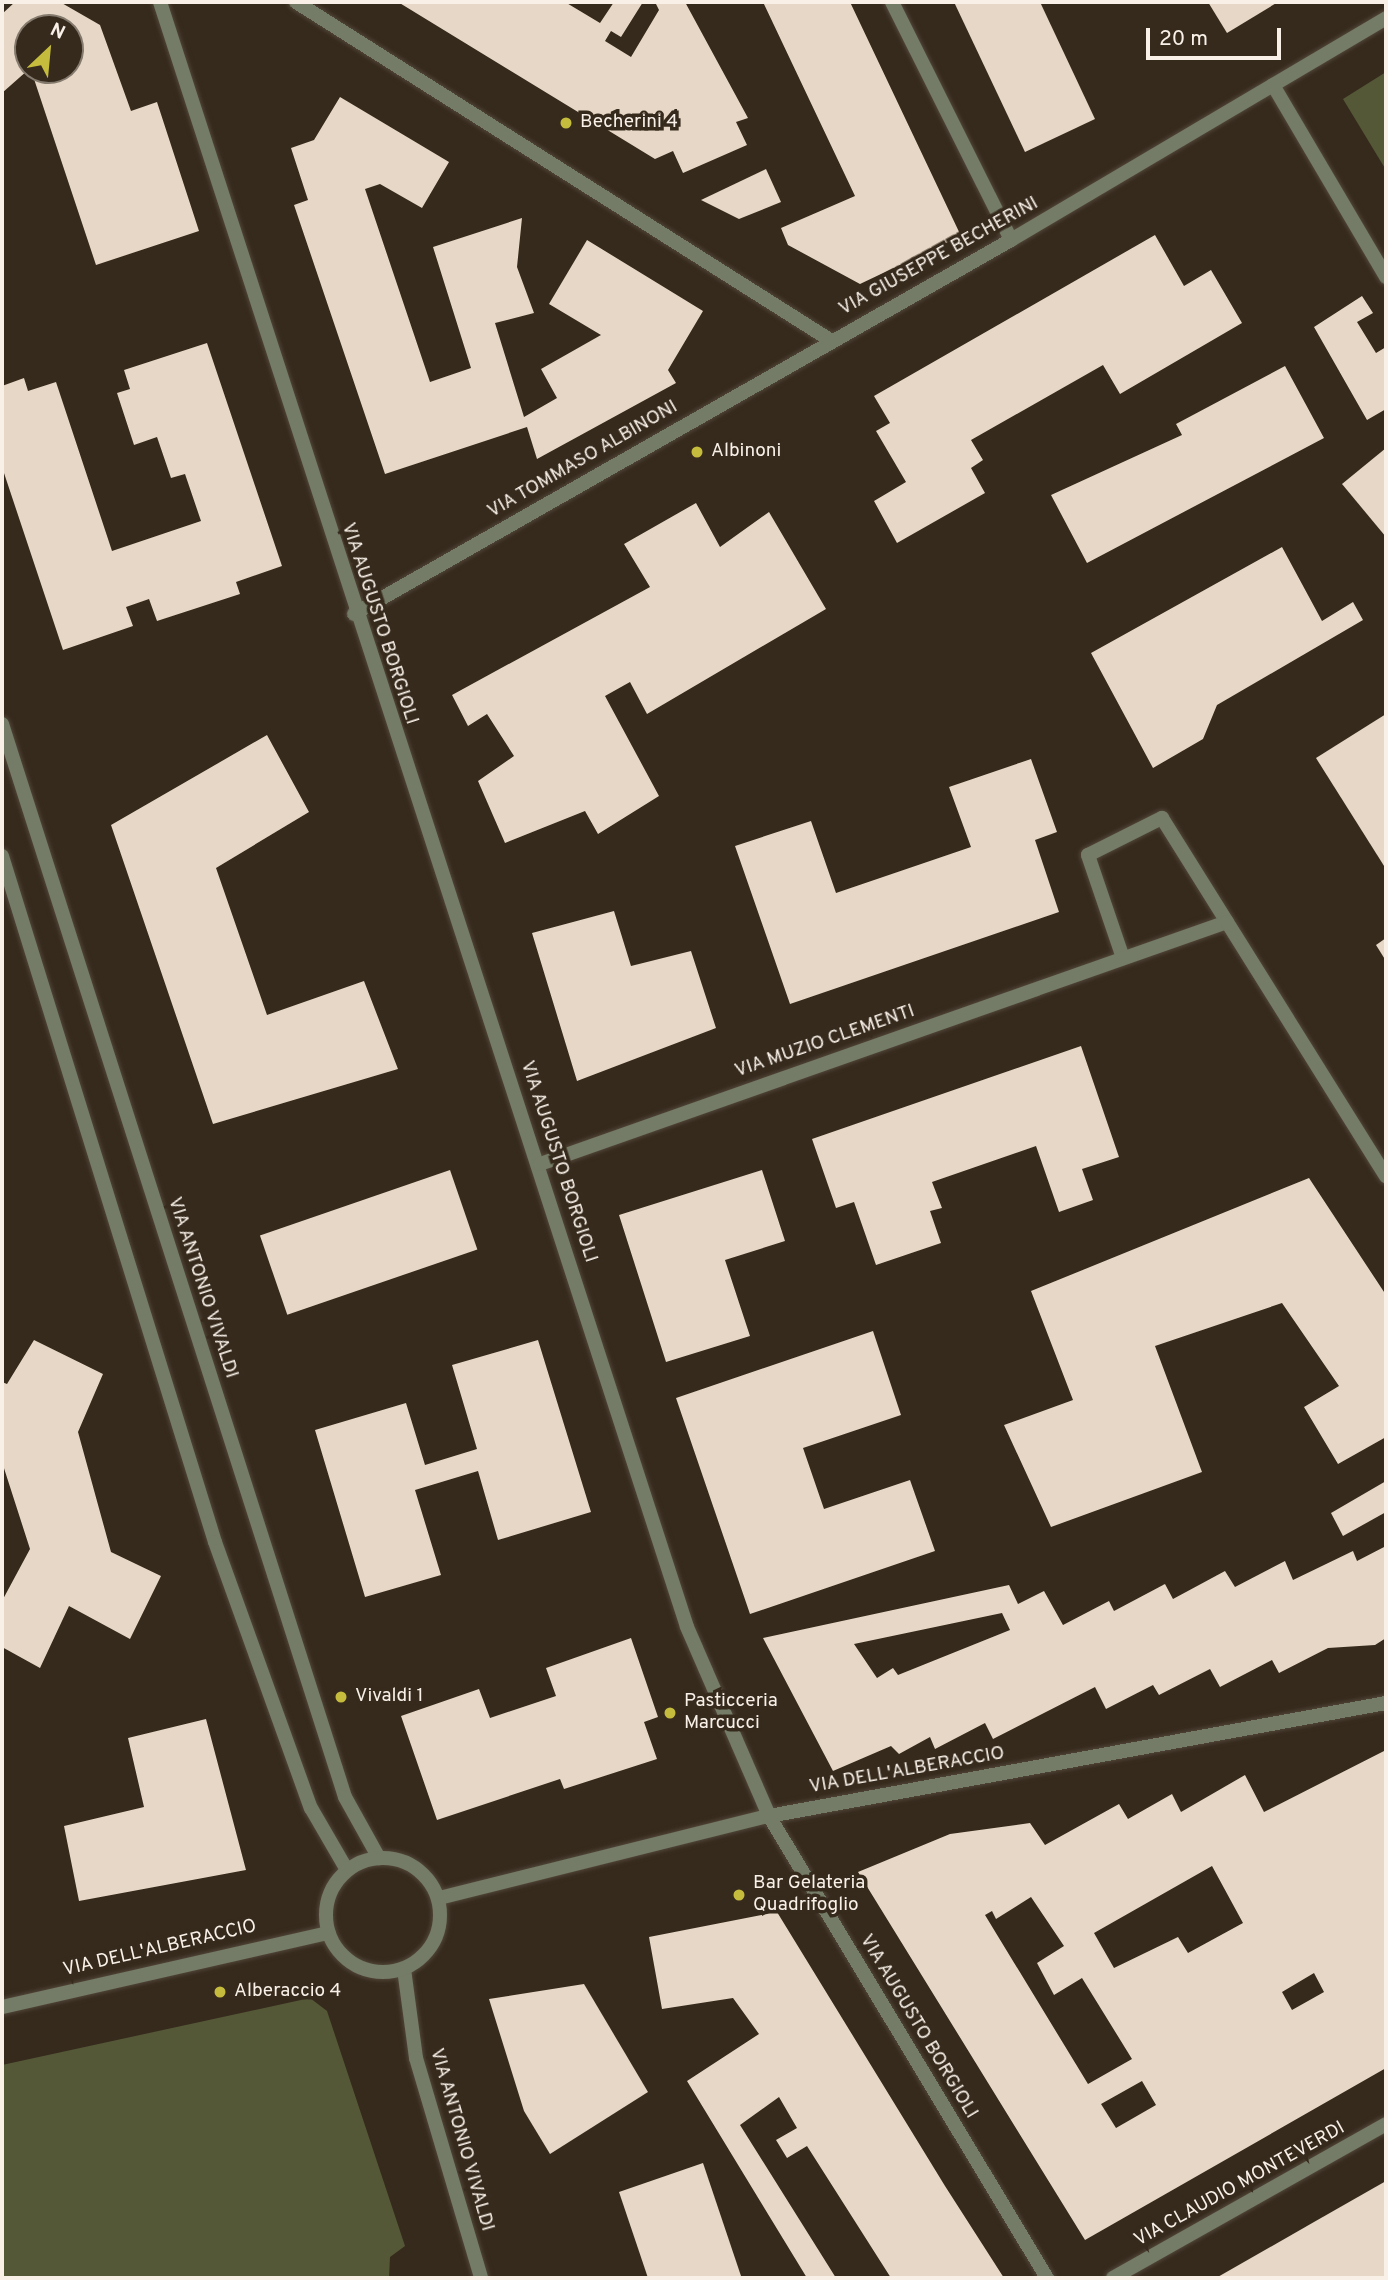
<!DOCTYPE html>
<style>
body{margin:0}
#map{position:relative;width:1388px;height:2280px;overflow:hidden;background:#362a1d;font-family:Overpass,sans-serif}
div>[style]{position:absolute}
[style*='--x']{left:calc(var(--x)*1px);top:calc(var(--y)*1px);width:calc(var(--w)*1px);rotate:calc(var(--a)*1deg)}
.green>*{inset:0;background:#545837}
.building>*{inset:0;background:#e7d7c6;transform-origin:0 0}
.roads{filter:drop-shadow(0 0 2px #514639) drop-shadow(0 0 2px #514639)}
.minor>*{height:14px;margin:-7px;padding:0 7px;transform-origin:7px;border-radius:7px;background:#747b67}
.tertiary>*{height:14px;margin:-7px;padding:0 7px;transform-origin:7px;border-radius:7px;background:#747b67}
.tertiary>.ring{margin:-7px;padding:0;box-sizing:content-box;background:none;border:14px solid #747b67;border-radius:50%}
.dots>*{width:19px;height:19px;translate:-50% -50%;box-sizing:border-box;border:4px solid #362a1d;border-radius:50%}
span{translate:-50% -50%;white-space:nowrap;text-align:center;line-height:1.15;-webkit-text-stroke:7px #362a1d;paint-order:stroke}
.poi-label{font-size:19px;color:#f9f1e8}
.left{translate:0 -50%;text-align:left}
.street-label{font-size:19px;color:#f9f1e8}
.frame{position:absolute;inset:0;border:4px solid #f9f1e8;pointer-events:none}
.north{position:absolute;left:14px;top:14px;width:70px;height:70px;box-sizing:border-box;background:#362a1d;border:2px solid #847a6e;border-radius:50%;rotate:26deg;font-size:19px;font-weight:700;line-height:28px;text-align:center;color:#f9f1e8}
.north::after{content:'';display:block;margin:auto;width:24px;height:32px;background:#c5bc3d;clip-path:polygon(50% 0,100% 100%,50% 72%,0 100%)}
.scale{position:absolute;left:1146px;top:28px;width:135px;height:32px;box-sizing:border-box;border:4px solid #f9f1e8;border-top:0;padding-left:9px;font-size:21px;line-height:24px;white-space:nowrap;color:#f9f1e8;-webkit-text-stroke:5px #362a1d;paint-order:stroke}
</style>
<div id="map">
<div class="green">
<i style="clip-path:polygon(1386px 72px,1386px 170px,1343px 99px)"></i>
<i style="clip-path:polygon(310px 1998px,327px 2011px,405px 2246px,390px 2257px,389px 2278px,2px 2278px,2px 2065px)"></i>
</div>
<div class="building">
<i style="clip-path:polygon(15px 2px,60px 2px,100px 25px,131px 111px,157px 102px,199px 231px,96px 265px,31px 70px,70px 70px,70px 28px,28px 28px,28px 70px,2px 93px,2px 14px)"></i>
<i style="clip-path:polygon(398px 2px,565px 2px,600px 23px,614px 2px,643px 2px,621px 37px,611px 31px,605px 41px,631px 57px,659px 10px,655px 2px,685px 2px,748px 118px,736px 122px,747px 145px,683px 173px,673px 151px,655px 159px)"></i>
<i style="clip-path:polygon(763px 2px,850px 2px,961px 236px,860px 284px,788px 245px,781px 228px,855px 196px)"></i>
<i style="clip-path:polygon(954px 2px,1040px 2px,1095px 119px,1025px 152px)"></i>
<i style="clip-path:polygon(1208px 2px,1278px 2px,1227px 33px)"></i>
<i style="clip-path:polygon(340px 97px,449px 162px,422px 208px,380px 184px,365px 189px,430px 382px,471px 368px,433px 247px,522px 218px,517px 267px,534px 313px,495px 323px,524px 417px,557px 398px,541px 369px,601px 335px,549px 304px,587px 240px,703px 311px,668px 370px,676px 383px,537px 459px,527px 427px,385px 474px,294px 205px,308px 200px,291px 148px,314px 140px)"></i>
<i style="clip-path:polygon(766px 169px,781px 202px,739px 219px,701px 200px)"></i>
<i style="clip-path:polygon(1155px 235px,1184px 286px,1211px 270px,1242px 323px,1120px 394px,1103px 365px,971px 440px,983px 460px,971px 468px,985px 493px,897px 543px,874px 501px,906px 482px,876px 431px,890px 423px,874px 396px)"></i>
<i style="clip-path:polygon(1362px 296px,1373px 313px,1357px 322px,1376px 353px,1386px 347px,1386px 409px,1367px 420px,1314px 327px)"></i>
<i style="clip-path:polygon(207px 343px,282px 566px,236px 582px,240px 594px,157px 621px,149px 599px,126px 607px,133px 626px,63px 650px,2px 467px,2px 386px,24px 378px,28px 391px,56px 382px,112px 551px,201px 521px,185px 474px,171px 478px,157px 437px,134px 445px,117px 393px,130px 389px,124px 370px)"></i>
<i style="clip-path:polygon(1285px 366px,1324px 438px,1087px 563px,1051px 495px,1182px 435px,1176px 424px)"></i>
<i style="clip-path:polygon(1386px 448px,1386px 537px,1342px 484px)"></i>
<i style="clip-path:polygon(696px 503px,720px 547px,769px 512px,826px 609px,647px 714px,630px 682px,605px 696px,659px 796px,598px 834px,585px 811px,505px 843px,478px 781px,514px 756px,487px 714px,468px 726px,452px 695px,650px 587px,624px 544px)"></i>
<i style="clip-path:polygon(1282px 547px,1322px 621px,1353px 602px,1363px 620px,1217px 705px,1203px 739px,1153px 768px,1091px 653px)"></i>
<i style="clip-path:polygon(1386px 714px,1386px 869px,1316px 758px)"></i>
<i style="clip-path:polygon(267px 735px,309px 812px,216px 868px,267px 1015px,364px 981px,398px 1069px,213px 1124px,111px 825px)"></i>
<i style="clip-path:polygon(1031px 759px,1057px 832px,1035px 840px,1059px 912px,790px 1004px,735px 846px,811px 821px,836px 893px,971px 847px,949px 787px)"></i>
<i style="clip-path:polygon(614px 911px,631px 966px,691px 951px,716px 1028px,577px 1081px,532px 933px)"></i>
<i style="clip-path:polygon(1386px 938px,1386px 961px,1376px 945px)"></i>
<i style="clip-path:polygon(1081px 1046px,1119px 1157px,1082px 1169px,1093px 1200px,1059px 1212px,1036px 1146px,932px 1182px,942px 1208px,930px 1211px,941px 1243px,876px 1265px,854px 1202px,836px 1208px,812px 1139px)"></i>
<i style="left:450px;top:1170px;width:84px;height:201px;rotate:71deg"></i>
<i style="clip-path:polygon(762px 1170px,785px 1241px,725px 1260px,750px 1336px,666px 1362px,619px 1215px)"></i>
<i style="clip-path:polygon(1309px 1178px,1386px 1295px,1386px 1437px,1338px 1464px,1304px 1407px,1339px 1386px,1282px 1303px,1155px 1346px,1202px 1472px,1051px 1527px,1004px 1425px,1073px 1400px,1031px 1291px)"></i>
<i style="clip-path:polygon(873px 1331px,901px 1415px,803px 1448px,824px 1509px,910px 1480px,935px 1551px,750px 1614px,676px 1398px)"></i>
<i style="clip-path:polygon(34px 1340px,103px 1374px,78px 1432px,111px 1552px,161px 1576px,130px 1639px,69px 1606px,40px 1668px,2px 1647px,2px 1601px,30px 1549px,2px 1462px,2px 1382px,7px 1384px)"></i>
<i style="clip-path:polygon(538px 1340px,591px 1512px,498px 1540px,478px 1471px,415px 1490px,441px 1575px,365px 1597px,315px 1430px,406px 1403px,425px 1465px,477px 1449px,452px 1365px)"></i>
<i style="clip-path:polygon(1386px 1481px,1386px 1512px,1343px 1536px,1331px 1513px)"></i>
<i style="clip-path:polygon(evenodd,1386px 1546px,1386px 1638px,1375px 1645px,1328px 1648px,1279px 1673px,1272px 1660px,1220px 1687px,1210px 1669px,1159px 1695px,1153px 1685px,1106px 1709px,1095px 1687px,993px 1739px,985px 1723px,935px 1749px,930px 1737px,899px 1754px,891px 1746px,833px 1771px,763px 1638px,1009px 1585px,1018px 1604px,1044px 1591px,1063px 1625px,1109px 1601px,1114px 1611px,1165px 1584px,1173px 1599px,1225px 1571px,1235px 1587px,1285px 1561px,1293px 1580px,1353px 1551px,1357px 1561px,1386px 1546px,1002px 1613px,1010px 1630px,898px 1675px,893px 1668px,877px 1678px,854px 1644px,1002px 1613px)"></i>
<i style="clip-path:polygon(631px 1638px,658px 1717px,644px 1722px,657px 1759px,564px 1789px,560px 1779px,437px 1820px,401px 1716px,479px 1689px,490px 1718px,556px 1696px,546px 1668px)"></i>
<i style="clip-path:polygon(206px 1719px,246px 1870px,79px 1901px,64px 1826px,144px 1807px,128px 1738px)"></i>
<i style="clip-path:polygon(evenodd,1386px 1750px,1386px 2068px,1085px 2240px,858px 1872px,950px 1834px,1030px 1823px,1045px 1845px,1119px 1804px,1128px 1819px,1172px 1794px,1181px 1812px,1245px 1775px,1264px 1812px,1386px 1750px,1212px 1866px,1243px 1923px,1188px 1953px,1178px 1937px,1114px 1968px,1094px 1933px,1212px 1866px,1386px 1750px,1031px 1897px,1064px 1946px,1037px 1963px,1054px 1995px,1082px 1978px,1132px 2059px,1088px 2084px,985px 1915px,992px 1911px,996px 1919px,1031px 1897px,1386px 1750px,1314px 1973px,1324px 1992px,1292px 2010px,1282px 1992px,1314px 1973px,1386px 1750px,1142px 2081px,1156px 2105px,1116px 2128px,1101px 2104px,1142px 2081px)"></i>
<i style="clip-path:polygon(777px 1912px,945px 2186px,1004px 2278px,891px 2278px,807px 2146px,787px 2158px,776px 2140px,797px 2128px,779px 2097px,740px 2125px,836px 2278px,807px 2278px,687px 2081px,759px 2034px,733px 1998px,662px 2009px,649px 1937px)"></i>
<i style="clip-path:polygon(584px 1984px,648px 2092px,550px 2154px,524px 2111px,489px 1999px)"></i>
<i style="clip-path:polygon(703px 2163px,741px 2276px,648px 2278px,619px 2192px)"></i>
<i style="clip-path:polygon(1386px 2181px,1386px 2278px,1216px 2278px,1314px 2222px)"></i>
</div>
<div class="roads">
<div class="minor">
<i style="--x:160;--y:2;--w:1708;--a:72.03"></i>
<i style="--x:687;--y:1627;--w:206;--a:66.5"></i>
<i style="--x:769;--y:1816;--w:539;--a:58.96"></i>
<i style="--x:296;--y:2;--w:632;--a:32.33"></i>
<i style="--x:892;--y:2;--w:266;--a:63.4"></i>
<i style="--x:1273;--y:85;--w:223;--a:59.5"></i>
<i style="--x:354;--y:614;--w:756;--a:-29.65"></i>
<i style="--x:1011;--y:240;--w:436;--a:-30.6"></i>
<i style="--x:1123;--y:958;--w:109;--a:-108.8"></i>
<i style="--x:1088;--y:855;--w:83;--a:-26.6"></i>
<i style="--x:1162;--y:818;--w:123;--a:58"></i>
<i style="--x:540;--y:1164;--w:728;--a:-19.41"></i>
<i style="--x:1227;--y:922;--w:300;--a:58"></i>
<i style="--x:404;--y:1969;--w:90;--a:82.3"></i>
<i style="--x:416;--y:2058;--w:229;--a:73.5"></i>
<i style="--x:1113;--y:2278;--w:313;--a:-29.4"></i>
</div>
<div class="tertiary">
<i style="--x:2;--y:724;--w:1126;--a:72.27"></i>
<i style="--x:345;--y:1797;--w:70;--a:60.9"></i>
<i style="--x:2;--y:856;--w:718;--a:72.75"></i>
<i style="--x:215;--y:1542;--w:283;--a:70.2"></i>
<i style="--x:311;--y:1808;--w:72;--a:59.9"></i>
<i class="ring" style="left:326px;top:1858px;width:100px;height:100px"></i>
<i style="--x:439;--y:1898;--w:340;--a:-14"></i>
<i style="--x:769;--y:1816;--w:627;--a:-10.38"></i>
<i style="--x:2;--y:2007;--w:335;--a:-12.8"></i>
</div>
</div>
<div class="dots">
<i style="left:566px;top:123px;background:#c5bc3d"></i>
<i style="left:697px;top:452px;background:#c5bc3d"></i>
<i style="left:341px;top:1697px;background:#c5bc3d"></i>
<i style="left:670px;top:1713px;background:#c5bc3d"></i>
<i style="left:739px;top:1895px;background:#c5bc3d"></i>
<i style="left:220px;top:1992px;background:#c5bc3d"></i>
</div>
<div class="poi-label">
<span class="left" style="left:580px;top:123px">Becherini 4</span>
<span class="left" style="left:711px;top:452px">Albinoni</span>
<span class="left" style="left:355px;top:1697px">Vivaldi 1</span>
<span class="left" style="left:684px;top:1713px">Pasticceria<br>Marcucci</span>
<span class="left" style="left:753px;top:1895px">Bar Gelateria<br>Quadrifoglio</span>
<span class="left" style="left:234px;top:1992px">Alberaccio 4</span>
</div>
<div class="street-label">
<span style="left:939px;top:257px;rotate:-29deg">VIA GIUSEPPE BECHERINI</span>
<span style="left:583px;top:460px;rotate:-30deg">VIA TOMMASO ALBINONI</span>
<span style="left:379px;top:624px;rotate:72deg">VIA AUGUSTO BORGIOLI</span>
<span style="left:825px;top:1042px;rotate:-19deg">VIA MUZIO CLEMENTI</span>
<span style="left:558px;top:1162px;rotate:72deg">VIA AUGUSTO BORGIOLI</span>
<span style="left:202px;top:1288px;rotate:72deg">VIA ANTONIO VIVALDI</span>
<span style="left:907px;top:1771px;rotate:-10deg">VIA DELL'ALBERACCIO</span>
<span style="left:160px;top:1949px;rotate:-13deg">VIA DELL'ALBERACCIO</span>
<span style="left:918px;top:2027px;rotate:59deg">VIA AUGUSTO BORGIOLI</span>
<span style="left:461px;top:2140px;rotate:74deg">VIA ANTONIO VIVALDI</span>
<span style="left:1240px;top:2185px;rotate:-29deg">VIA CLAUDIO MONTEVERDI</span>
</div>
<div class="frame"></div>
<div class="north">N</div>
<div class="scale">20 m</div>
</div>
